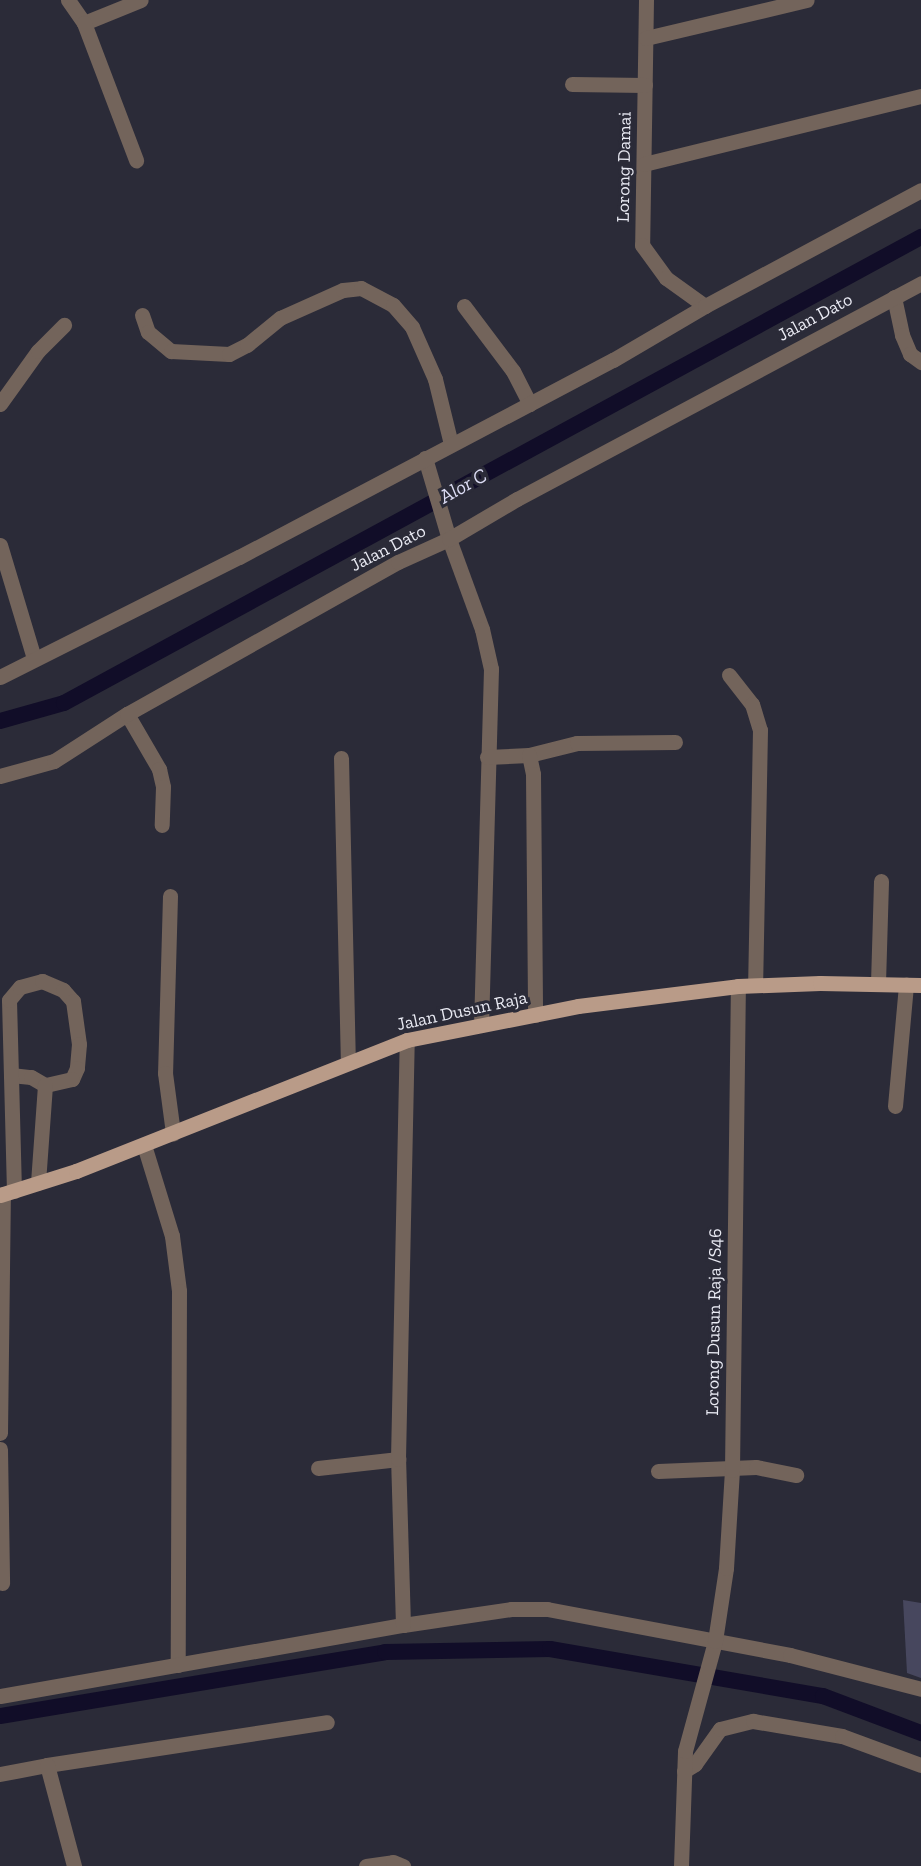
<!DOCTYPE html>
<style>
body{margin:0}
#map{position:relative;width:921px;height:1866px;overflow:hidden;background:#2b2b38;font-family:"Zilla Slab",serif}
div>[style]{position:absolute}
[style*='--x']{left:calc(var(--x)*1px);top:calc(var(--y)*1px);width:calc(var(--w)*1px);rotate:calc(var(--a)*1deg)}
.green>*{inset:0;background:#47475e}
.canal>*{height:16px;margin:-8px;padding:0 8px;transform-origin:8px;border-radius:8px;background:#110d28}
.minor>*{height:15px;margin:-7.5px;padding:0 7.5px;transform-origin:7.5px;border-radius:7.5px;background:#73645b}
.major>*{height:15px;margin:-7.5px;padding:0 7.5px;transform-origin:7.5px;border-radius:7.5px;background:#b99b88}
span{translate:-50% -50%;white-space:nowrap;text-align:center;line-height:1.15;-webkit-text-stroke:6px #2b2b38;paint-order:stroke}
.street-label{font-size:18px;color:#eaebf4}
.water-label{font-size:20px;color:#ddddf5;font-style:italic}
</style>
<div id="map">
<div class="green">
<i style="clip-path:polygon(903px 1600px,921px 1603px,921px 1678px,907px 1673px)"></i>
</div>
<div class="canal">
<i style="--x:0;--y:721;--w:66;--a:-15.7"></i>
<i style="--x:64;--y:703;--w:976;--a:-28.54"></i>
<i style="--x:0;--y:1716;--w:390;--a:-9.4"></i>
<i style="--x:385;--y:1652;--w:165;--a:-1"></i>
<i style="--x:550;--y:1649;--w:277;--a:9.8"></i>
<i style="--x:823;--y:1696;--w:105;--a:20.7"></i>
</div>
<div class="minor">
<i style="--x:68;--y:0;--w:28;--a:55"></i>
<i style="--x:84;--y:23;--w:61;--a:-22"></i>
<i style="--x:646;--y:0;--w:245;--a:90.9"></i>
<i style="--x:642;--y:245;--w:41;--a:54"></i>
<i style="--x:666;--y:278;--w:48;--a:35.7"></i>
<i style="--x:84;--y:23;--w:147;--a:69.2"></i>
<i style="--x:646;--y:38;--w:165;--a:-13.3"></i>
<i style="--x:572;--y:84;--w:73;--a:0.8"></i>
<i style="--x:644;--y:164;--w:285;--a:-13.8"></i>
<i style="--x:894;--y:297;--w:39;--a:78"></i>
<i style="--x:902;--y:335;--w:21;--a:67"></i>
<i style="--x:910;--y:354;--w:14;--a:36"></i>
<i style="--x:464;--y:306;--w:81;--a:53"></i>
<i style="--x:513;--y:371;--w:37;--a:63"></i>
<i style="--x:142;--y:315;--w:18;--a:71"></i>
<i style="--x:148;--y:332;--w:30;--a:40"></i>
<i style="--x:171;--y:351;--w:58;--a:3"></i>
<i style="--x:229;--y:354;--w:20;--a:-27"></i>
<i style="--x:247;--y:345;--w:43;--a:-39.3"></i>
<i style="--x:280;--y:318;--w:69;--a:-24"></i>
<i style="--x:343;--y:290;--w:18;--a:-6"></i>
<i style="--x:361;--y:288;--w:36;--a:28"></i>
<i style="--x:393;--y:305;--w:29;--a:49"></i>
<i style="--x:412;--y:327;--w:57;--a:66.1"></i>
<i style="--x:435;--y:379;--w:67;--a:76.2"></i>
<i style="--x:0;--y:404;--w:65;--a:-54.4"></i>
<i style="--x:38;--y:351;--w:37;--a:-45"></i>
<i style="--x:425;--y:458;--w:84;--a:73.5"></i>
<i style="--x:449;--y:539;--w:96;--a:69.9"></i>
<i style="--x:482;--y:629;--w:41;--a:77.3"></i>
<i style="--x:491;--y:669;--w:356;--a:91.6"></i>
<i style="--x:0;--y:545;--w:118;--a:73.3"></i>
<i style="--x:729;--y:675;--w:37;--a:52"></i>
<i style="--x:752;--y:704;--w:27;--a:73"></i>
<i style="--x:760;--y:730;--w:255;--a:91.1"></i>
<i style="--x:0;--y:677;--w:267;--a:-26.7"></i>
<i style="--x:239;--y:557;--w:423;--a:-27.8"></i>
<i style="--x:613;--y:360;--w:107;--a:-30.4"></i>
<i style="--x:705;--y:306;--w:245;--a:-28.2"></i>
<i style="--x:127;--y:714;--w:64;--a:59.8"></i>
<i style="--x:159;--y:769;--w:18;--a:77"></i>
<i style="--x:163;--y:787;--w:38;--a:92"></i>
<i style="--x:529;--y:755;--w:49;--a:-14"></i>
<i style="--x:577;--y:743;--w:98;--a:-0.6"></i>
<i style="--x:487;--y:757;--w:42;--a:-2.7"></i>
<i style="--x:529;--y:755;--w:19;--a:78"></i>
<i style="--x:533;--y:774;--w:241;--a:89.5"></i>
<i style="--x:341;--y:758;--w:305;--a:88.7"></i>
<i style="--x:0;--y:776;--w:56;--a:-15.5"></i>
<i style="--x:54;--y:761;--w:87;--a:-32.8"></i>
<i style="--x:127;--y:714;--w:311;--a:-29.3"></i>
<i style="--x:398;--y:562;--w:56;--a:-24.3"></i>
<i style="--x:449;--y:539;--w:79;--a:-30.5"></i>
<i style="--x:517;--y:499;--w:458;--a:-28.1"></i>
<i style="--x:170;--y:896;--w:177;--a:91.6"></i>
<i style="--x:165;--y:1073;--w:61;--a:82.4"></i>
<i style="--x:878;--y:983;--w:102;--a:-88.3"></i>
<i style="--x:11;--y:1075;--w:20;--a:6"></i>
<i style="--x:31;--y:1077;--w:16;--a:30"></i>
<i style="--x:895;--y:1106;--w:122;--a:-84.8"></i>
<i style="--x:144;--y:1145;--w:95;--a:72.9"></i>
<i style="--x:172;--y:1236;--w:55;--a:82.7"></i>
<i style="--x:179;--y:1291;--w:374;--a:90.2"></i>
<i style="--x:14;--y:1191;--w:191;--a:-91.5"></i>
<i style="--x:9;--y:1000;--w:17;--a:-50"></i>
<i style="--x:20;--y:987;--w:23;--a:-15"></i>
<i style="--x:42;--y:981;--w:23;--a:23"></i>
<i style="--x:63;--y:990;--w:15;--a:48"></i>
<i style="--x:73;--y:1001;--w:43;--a:82.1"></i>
<i style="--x:79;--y:1044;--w:24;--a:95"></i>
<i style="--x:77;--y:1068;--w:12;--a:114"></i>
<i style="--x:72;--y:1079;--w:28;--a:167"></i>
<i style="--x:45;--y:1085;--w:98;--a:94.1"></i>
<i style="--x:0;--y:1433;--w:239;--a:-89.3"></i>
<i style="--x:0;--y:1449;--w:134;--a:89.1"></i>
<i style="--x:318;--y:1468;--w:81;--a:-6.4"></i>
<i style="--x:658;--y:1471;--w:98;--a:-2.3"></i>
<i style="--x:756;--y:1467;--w:41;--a:11.3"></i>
<i style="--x:403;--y:1625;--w:109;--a:-8.4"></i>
<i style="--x:511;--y:1609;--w:36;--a:0"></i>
<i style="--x:547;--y:1609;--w:247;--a:10.7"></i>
<i style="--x:790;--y:1655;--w:135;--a:14.5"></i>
<i style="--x:0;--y:1696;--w:409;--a:-10"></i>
<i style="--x:403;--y:1625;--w:166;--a:-91.7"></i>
<i style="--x:398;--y:1459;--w:419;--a:-88.8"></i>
<i style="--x:47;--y:1765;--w:283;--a:-8.7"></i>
<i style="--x:684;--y:1771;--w:13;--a:-32"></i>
<i style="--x:695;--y:1764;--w:43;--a:-54.5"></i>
<i style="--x:720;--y:1729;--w:34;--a:-14"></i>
<i style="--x:753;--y:1721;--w:90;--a:9.6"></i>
<i style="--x:842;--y:1736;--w:84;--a:20.2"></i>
<i style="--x:0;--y:1774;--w:48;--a:-10.8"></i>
<i style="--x:47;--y:1765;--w:105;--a:75"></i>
<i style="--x:366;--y:1866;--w:27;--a:-8"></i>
<i style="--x:393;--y:1862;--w:11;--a:22"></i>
<i style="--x:681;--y:1866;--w:115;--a:-88"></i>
<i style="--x:685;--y:1751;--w:114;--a:-74.7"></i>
<i style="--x:715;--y:1641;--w:74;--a:-81.4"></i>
<i style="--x:726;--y:1568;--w:98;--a:-86.5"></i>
<i style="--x:732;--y:1470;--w:484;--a:-89.3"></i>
</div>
<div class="major">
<i style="--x:0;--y:1195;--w:80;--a:-17.5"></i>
<i style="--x:76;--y:1171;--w:356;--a:-21.6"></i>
<i style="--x:407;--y:1040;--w:174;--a:-11.2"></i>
<i style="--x:578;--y:1006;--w:161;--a:-7.1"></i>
<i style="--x:738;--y:986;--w:82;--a:-2.1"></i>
<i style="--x:820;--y:983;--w:101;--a:1.1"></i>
</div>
<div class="street-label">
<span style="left:624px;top:167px;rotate:-89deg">Lorong Damai</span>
<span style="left:815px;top:317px;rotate:-28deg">Jalan Dato</span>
<span style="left:388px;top:548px;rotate:-27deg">Jalan Dato</span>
<span style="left:462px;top:1011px;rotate:-12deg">Jalan Dusun Raja</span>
<span style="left:714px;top:1322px;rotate:-89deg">Lorong Dusun Raja /S46</span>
</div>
<div class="water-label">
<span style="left:463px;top:486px;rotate:-29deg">Alor C</span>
</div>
</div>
